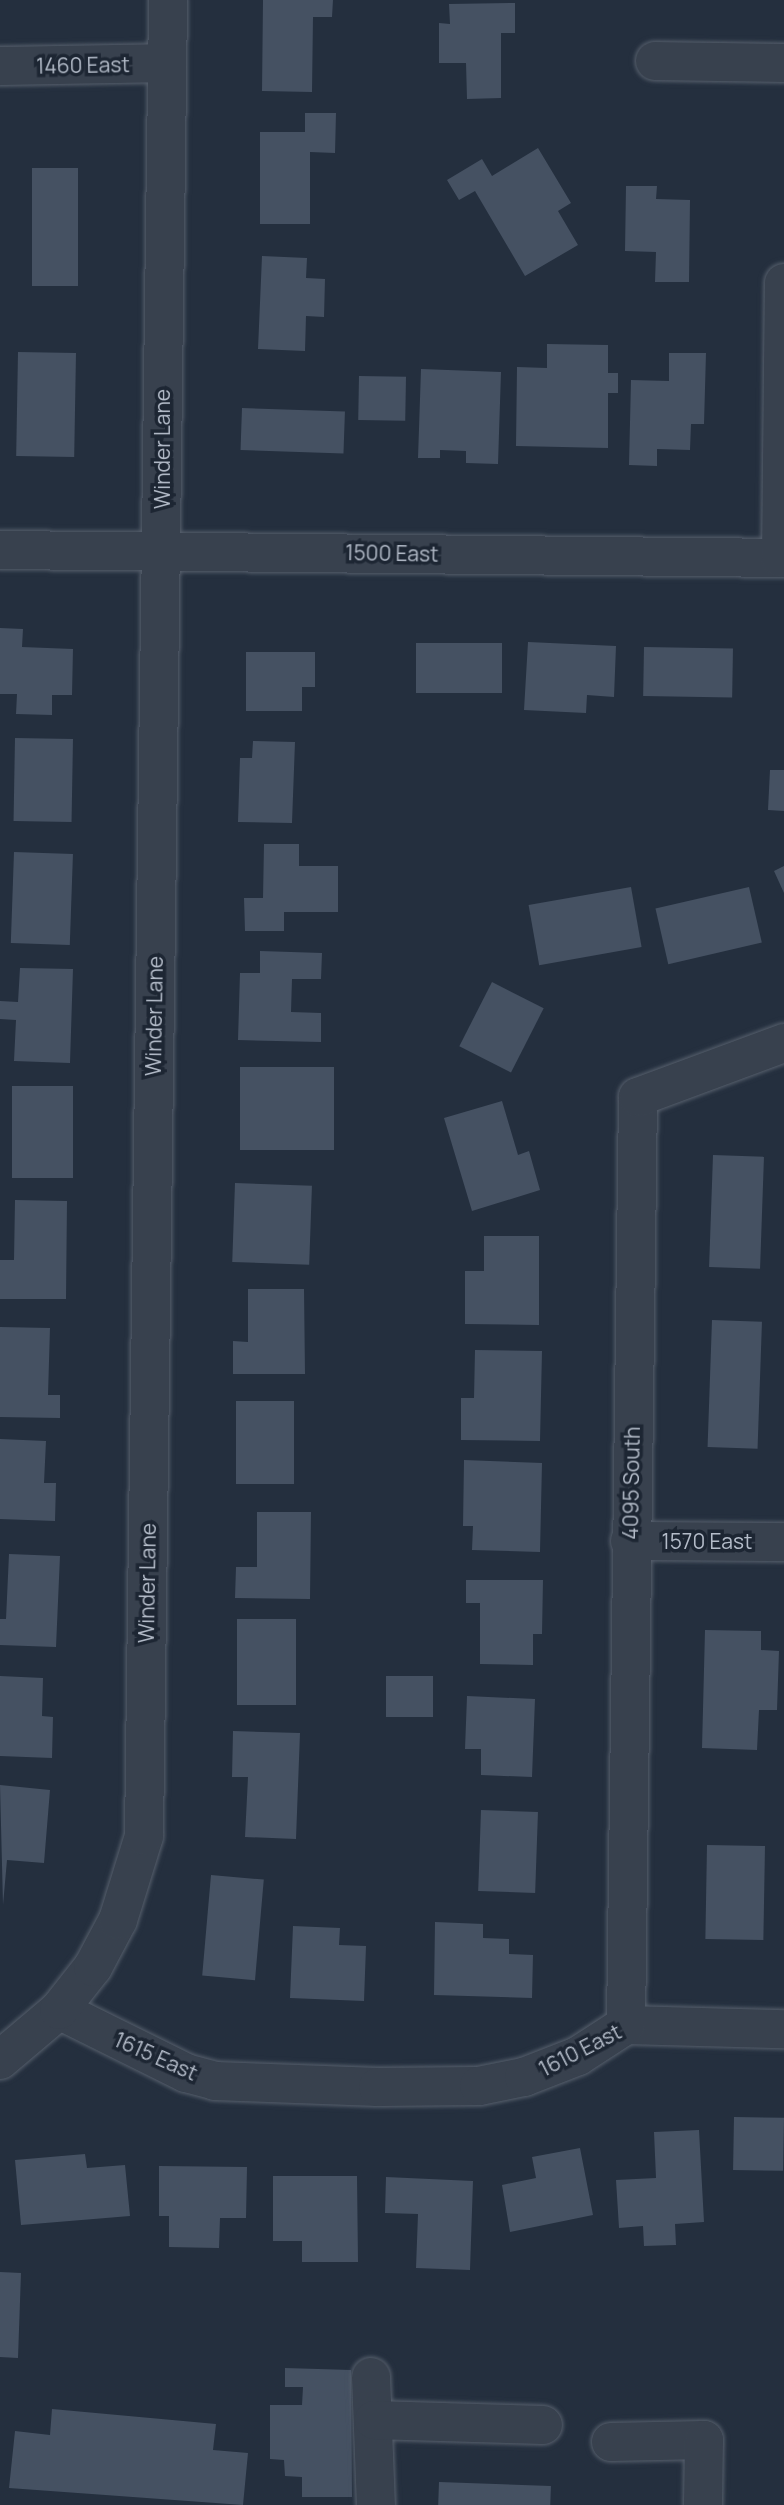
<!DOCTYPE html>
<style>
body{margin:0}
#map{position:relative;width:784px;height:2505px;overflow:hidden;background:#242f3e;font-family:Manrope,sans-serif}
div>[style]{position:absolute}
[style*='--x']{left:calc(var(--x)*1px);top:calc(var(--y)*1px);width:calc(var(--w)*1px);rotate:calc(var(--a)*1deg)}
.building>*{inset:0;background:#455162;transform-origin:0 0}
.roads{filter:drop-shadow(0 0 2px #565f6c) drop-shadow(0 0 2px #565f6c)}
.minor>*{height:38px;margin:-19px;padding:0 19px;transform-origin:19px;border-radius:19px;background:#38414e}
span{translate:-50% -50%;white-space:nowrap;text-align:center;line-height:1.15;-webkit-text-stroke:7px #1d2633;paint-order:stroke}
.street-label{font-size:21px;color:#b4bcc9}
</style>
<div id="map">
<div class="building">
<i style="clip-path:polygon(263px 0,333px 0,332px 17px,313px 17px,312px 92px,262px 91px)"></i>
<i style="clip-path:polygon(515px 3px,515px 33px,501px 33px,501px 98px,467px 99px,466px 63px,439px 63px,439px 23px,450px 24px,449px 4px)"></i>
<i style="clip-path:polygon(305px 113px,336px 113px,335px 153px,310px 152px,310px 224px,260px 224px,260px 132px,305px 132px)"></i>
<i style="clip-path:polygon(538px 148px,571px 203px,558px 211px,578px 245px,525px 276px,475px 191px,459px 200px,447px 180px,482px 159px,492px 176px)"></i>
<i style="left:32px;top:168px;width:46px;height:118px"></i>
<i style="clip-path:polygon(626px 186px,657px 186px,656px 199px,690px 200px,689px 282px,655px 282px,656px 252px,625px 251px)"></i>
<i style="clip-path:polygon(262px 256px,307px 258px,306px 278px,325px 279px,324px 317px,306px 316px,305px 351px,258px 349px)"></i>
<i style="clip-path:polygon(547px 344px,608px 345px,608px 373px,618px 373px,618px 393px,608px 393px,608px 448px,516px 446px,517px 367px,547px 368px)"></i>
<i style="left:18px;top:352px;width:58px;height:104px;rotate:1deg"></i>
<i style="clip-path:polygon(669px 353px,706px 353px,704px 424px,691px 424px,690px 450px,657px 449px,657px 466px,629px 465px,631px 380px,669px 381px)"></i>
<i style="clip-path:polygon(421px 369px,501px 372px,498px 464px,466px 463px,466px 451px,440px 450px,440px 458px,418px 458px)"></i>
<i style="left:359px;top:376px;width:47px;height:44px;rotate:1deg"></i>
<i style="left:242px;top:408px;width:103px;height:42px;rotate:2deg"></i>
<i style="clip-path:polygon(0 628px,23px 629px,22px 647px,73px 649px,72px 695px,52px 695px,52px 715px,16px 714px,17px 694px,0 694px)"></i>
<i style="clip-path:polygon(528px 642px,616px 646px,614px 697px,587px 695px,586px 713px,524px 710px)"></i>
<i style="left:416px;top:643px;width:86px;height:50px"></i>
<i style="left:644px;top:647px;width:89px;height:49px;rotate:1deg"></i>
<i style="clip-path:polygon(246px 652px,315px 652px,315px 687px,302px 687px,302px 711px,246px 711px)"></i>
<i style="left:15px;top:738px;width:58px;height:83px;rotate:1deg"></i>
<i style="clip-path:polygon(253px 741px,295px 742px,292px 823px,238px 822px,240px 758px,252px 758px)"></i>
<i style="clip-path:polygon(770px 770px,784px 770px,784px 811px,768px 810px)"></i>
<i style="clip-path:polygon(264px 844px,299px 844px,299px 866px,338px 866px,338px 912px,284px 912px,284px 931px,245px 931px,244px 898px,263px 898px)"></i>
<i style="left:14px;top:852px;width:59px;height:91px;rotate:2deg"></i>
<i style="clip-path:polygon(784px 866px,784px 893px,774px 871px)"></i>
<i style="left:631px;top:887px;width:61px;height:104px;rotate:80deg"></i>
<i style="left:749px;top:887px;width:57px;height:96px;rotate:77deg"></i>
<i style="clip-path:polygon(260px 951px,322px 953px,321px 979px,292px 979px,291px 1012px,321px 1013px,321px 1042px,238px 1040px,240px 973px,260px 973px)"></i>
<i style="clip-path:polygon(20px 968px,73px 969px,70px 1063px,14px 1061px,16px 1020px,0 1019px,0 1001px,18px 1002px)"></i>
<i style="left:492px;top:982px;width:58px;height:72px;rotate:27deg"></i>
<i style="left:240px;top:1067px;width:94px;height:83px"></i>
<i style="left:12px;top:1086px;width:61px;height:92px"></i>
<i style="clip-path:polygon(502px 1101px,518px 1155px,529px 1151px,540px 1190px,472px 1211px,444px 1118px)"></i>
<i style="left:713px;top:1155px;width:51px;height:112px;rotate:2deg"></i>
<i style="left:235px;top:1183px;width:77px;height:79px;rotate:2deg"></i>
<i style="clip-path:polygon(15px 1200px,67px 1201px,66px 1299px,0 1299px,0 1260px,14px 1260px)"></i>
<i style="clip-path:polygon(484px 1236px,539px 1236px,539px 1325px,465px 1324px,465px 1271px,484px 1271px)"></i>
<i style="clip-path:polygon(248px 1289px,304px 1289px,305px 1374px,233px 1374px,233px 1341px,248px 1342px)"></i>
<i style="left:712px;top:1320px;width:50px;height:127px;rotate:2deg"></i>
<i style="clip-path:polygon(0 1327px,50px 1328px,48px 1395px,60px 1395px,60px 1418px,0 1417px)"></i>
<i style="clip-path:polygon(475px 1350px,542px 1351px,540px 1441px,461px 1440px,461px 1398px,474px 1398px)"></i>
<i style="left:236px;top:1401px;width:58px;height:83px"></i>
<i style="clip-path:polygon(0 1439px,46px 1441px,44px 1483px,56px 1483px,55px 1521px,0 1519px)"></i>
<i style="clip-path:polygon(464px 1460px,542px 1463px,540px 1552px,472px 1550px,473px 1526px,463px 1526px)"></i>
<i style="clip-path:polygon(257px 1512px,311px 1512px,310px 1599px,235px 1598px,236px 1567px,257px 1567px)"></i>
<i style="clip-path:polygon(9px 1554px,60px 1556px,56px 1647px,0 1645px,0 1619px,6px 1619px)"></i>
<i style="clip-path:polygon(466px 1580px,543px 1580px,542px 1634px,533px 1634px,533px 1665px,480px 1664px,480px 1603px,466px 1603px)"></i>
<i style="left:237px;top:1619px;width:59px;height:86px"></i>
<i style="clip-path:polygon(705px 1630px,761px 1631px,761px 1650px,779px 1651px,777px 1710px,759px 1710px,757px 1750px,702px 1748px)"></i>
<i style="clip-path:polygon(0 1676px,43px 1678px,42px 1716px,53px 1717px,52px 1758px,0 1756px)"></i>
<i style="left:386px;top:1676px;width:47px;height:41px"></i>
<i style="clip-path:polygon(467px 1696px,535px 1699px,532px 1777px,481px 1775px,481px 1749px,465px 1749px)"></i>
<i style="clip-path:polygon(233px 1731px,300px 1733px,296px 1839px,245px 1837px,248px 1777px,232px 1777px)"></i>
<i style="clip-path:polygon(0 1785px,50px 1790px,44px 1863px,7px 1860px,3px 1905px)"></i>
<i style="left:481px;top:1810px;width:57px;height:81px;rotate:2deg"></i>
<i style="left:707px;top:1845px;width:58px;height:94px;rotate:1deg"></i>
<i style="left:211px;top:1875px;width:53px;height:101px;rotate:5deg"></i>
<i style="clip-path:polygon(435px 1922px,483px 1924px,483px 1938px,509px 1939px,509px 1954px,533px 1955px,532px 1998px,434px 1995px)"></i>
<i style="clip-path:polygon(293px 1926px,340px 1928px,339px 1945px,366px 1946px,364px 2001px,290px 1998px)"></i>
<i style="left:734px;top:2117px;width:50px;height:53px;rotate:1deg"></i>
<i style="clip-path:polygon(699px 2130px,704px 2222px,675px 2224px,676px 2245px,644px 2246px,643px 2226px,619px 2228px,616px 2180px,656px 2178px,654px 2132px)"></i>
<i style="clip-path:polygon(580px 2148px,593px 2215px,510px 2232px,502px 2185px,536px 2178px,532px 2157px)"></i>
<i style="clip-path:polygon(85px 2154px,87px 2168px,125px 2165px,130px 2216px,21px 2225px,15px 2160px)"></i>
<i style="clip-path:polygon(159px 2166px,247px 2167px,246px 2218px,220px 2218px,219px 2248px,169px 2247px,169px 2216px,159px 2216px)"></i>
<i style="clip-path:polygon(273px 2176px,357px 2176px,358px 2262px,302px 2262px,302px 2241px,273px 2241px)"></i>
<i style="clip-path:polygon(386px 2177px,473px 2181px,470px 2270px,416px 2268px,418px 2214px,385px 2213px)"></i>
<i style="clip-path:polygon(0 2272px,21px 2273px,18px 2358px,0 2357px)"></i>
<i style="clip-path:polygon(285px 2368px,351px 2370px,352px 2497px,302px 2497px,302px 2477px,285px 2476px,284px 2460px,270px 2459px,270px 2405px,302px 2405px,303px 2387px,285px 2387px)"></i>
<i style="clip-path:polygon(52px 2409px,216px 2424px,213px 2450px,248px 2453px,243px 2505px,9px 2488px,15px 2431px,50px 2435px)"></i>
<i style="left:439px;top:2482px;width:112px;height:23px;rotate:2deg"></i>
</div>
<div class="roads">
<div class="minor">
<i style="--x:655;--y:61;--w:129;--a:0.9"></i>
<i style="--x:0;--y:66;--w:167;--a:-1"></i>
<i style="--x:0;--y:550;--w:784;--a:0.58"></i>
<i style="--x:781;--y:558;--w:275;--a:-89.4"></i>
<i style="--x:630;--y:1541;--w:154;--a:0.4"></i>
<i style="--x:59;--y:2010;--w:142;--a:26.4"></i>
<i style="--x:186;--y:2073;--w:30;--a:15"></i>
<i style="--x:215;--y:2081;--w:163;--a:2.1"></i>
<i style="--x:378;--y:2087;--w:101;--a:-0.6"></i>
<i style="--x:479;--y:2086;--w:46;--a:-11.3"></i>
<i style="--x:524;--y:2077;--w:58;--a:-21.3"></i>
<i style="--x:578;--y:2056;--w:57;--a:-32.9"></i>
<i style="--x:626;--y:2025;--w:158;--a:1.5"></i>
<i style="--x:626;--y:2025;--w:928;--a:-89.26"></i>
<i style="--x:638;--y:1097;--w:156;--a:-20.3"></i>
<i style="--x:0;--y:2060;--w:77;--a:-40.3"></i>
<i style="--x:59;--y:2010;--w:55;--a:-51.7"></i>
<i style="--x:93;--y:1967;--w:53;--a:-62"></i>
<i style="--x:118;--y:1920;--w:88;--a:-72.8"></i>
<i style="--x:144;--y:1836;--w:1836;--a:-89.25"></i>
<i style="--x:371;--y:2377;--w:128;--a:87.8"></i>
<i style="--x:374;--y:2420;--w:169;--a:1.7"></i>
<i style="--x:611;--y:2442;--w:93;--a:-1.2"></i>
<i style="--x:704;--y:2440;--w:65;--a:90.9"></i>
</div>
</div>
<div class="street-label">
<span style="left:83px;top:65px;rotate:-1deg">1460 East</span>
<span style="left:162px;top:449px;rotate:-90deg">Winder Lane</span>
<span style="left:392px;top:553px;rotate:1deg">1500 East</span>
<span style="left:154px;top:1016px;rotate:-89deg">Winder Lane</span>
<span style="left:631px;top:1483px;rotate:-89deg">4095 South</span>
<span style="left:707px;top:1541px">1570 East</span>
<span style="left:147px;top:1583px;rotate:-89deg">Winder Lane</span>
<span style="left:580px;top:2050px;rotate:-27deg">1610 East</span>
<span style="left:156px;top:2056px;rotate:24deg">1615 East</span>
</div>
</div>
